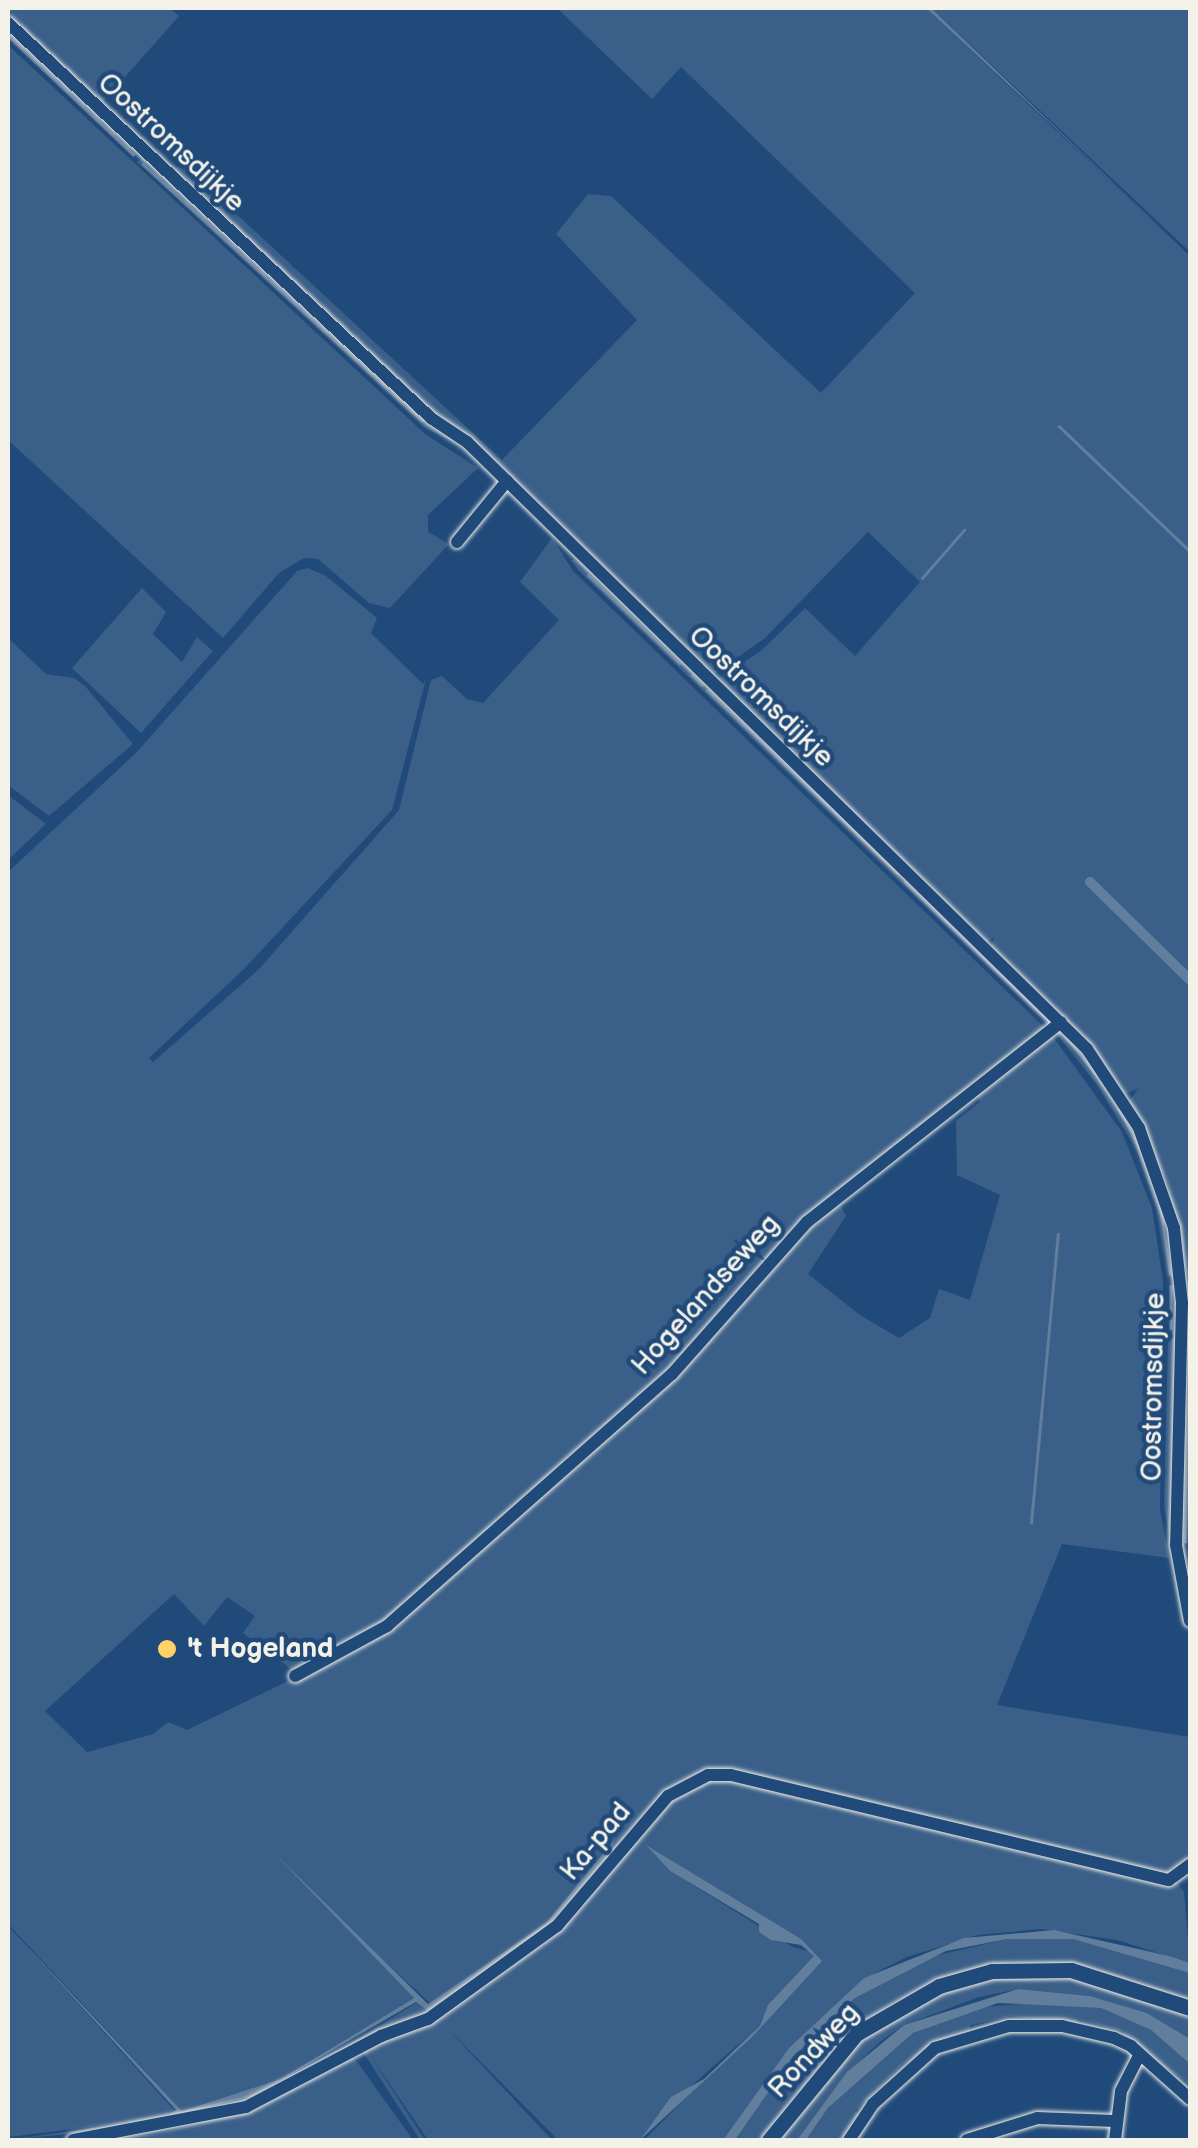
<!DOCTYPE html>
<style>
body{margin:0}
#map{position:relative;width:1198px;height:2148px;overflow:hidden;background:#1f4a7a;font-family:"Balsamiq Sans",sans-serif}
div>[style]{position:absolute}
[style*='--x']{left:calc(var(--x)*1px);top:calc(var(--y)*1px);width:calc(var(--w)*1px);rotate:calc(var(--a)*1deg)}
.green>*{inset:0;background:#3a5f88}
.water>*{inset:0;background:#627e9d}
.stream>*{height:2.5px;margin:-1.25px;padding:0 1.25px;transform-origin:1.25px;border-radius:1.25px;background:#627e9d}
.canal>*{height:10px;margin:-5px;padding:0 5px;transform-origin:5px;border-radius:5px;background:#627e9d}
.roads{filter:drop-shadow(0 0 2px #f4f1e8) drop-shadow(0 0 2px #f4f1e8)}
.minor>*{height:12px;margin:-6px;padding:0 6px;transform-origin:6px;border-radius:6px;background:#1f4a7a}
.major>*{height:15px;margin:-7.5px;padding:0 7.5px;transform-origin:7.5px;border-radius:7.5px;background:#1f4a7a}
.dots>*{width:28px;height:28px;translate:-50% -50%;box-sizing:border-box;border:5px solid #1f4a7a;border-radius:50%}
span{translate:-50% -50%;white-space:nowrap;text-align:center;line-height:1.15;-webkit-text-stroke:9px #1f4a7a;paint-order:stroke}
.street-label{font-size:28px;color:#f4f1e8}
.poi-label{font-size:28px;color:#f4f1e8;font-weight:700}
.left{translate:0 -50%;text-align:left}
.frame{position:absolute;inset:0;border:10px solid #f4f1e8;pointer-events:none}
</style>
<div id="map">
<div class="green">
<i style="clip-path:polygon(8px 8px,169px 8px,179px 16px,102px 103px,8px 18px)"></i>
<i style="clip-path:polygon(557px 8px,926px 8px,1190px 256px,1190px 1287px,1168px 1184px,1129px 1101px,1138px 1089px,1124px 1094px,1078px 1033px,991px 948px,994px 937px,986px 943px,718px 679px,762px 650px,805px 608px,855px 656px,920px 582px,868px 532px,765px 638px,713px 675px,174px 171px,181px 164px,191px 172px,502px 460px,637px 320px,556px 234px,588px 194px,611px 196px,821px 393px,915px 293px,681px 67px,652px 99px)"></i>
<i style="clip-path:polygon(931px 8px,1190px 8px,1190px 252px)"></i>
<i style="clip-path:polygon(8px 29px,135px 150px,136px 154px,133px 157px,8px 39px)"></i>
<i style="clip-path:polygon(8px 45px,425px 434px,478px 468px,428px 515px,428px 532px,449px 544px,390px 608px,369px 603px,318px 559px,304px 558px,279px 573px,223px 638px,8px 440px)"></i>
<i style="clip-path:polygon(143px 158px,452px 439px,452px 441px,425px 428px,137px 162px)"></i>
<i style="clip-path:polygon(552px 538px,573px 571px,1048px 1031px,784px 1242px,680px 1363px,386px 1624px,296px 1673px,243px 1633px,255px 1616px,227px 1597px,204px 1626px,174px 1594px,45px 1711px,87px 1752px,153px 1734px,168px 1722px,187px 1730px,374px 1639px,674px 1375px,787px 1244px,838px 1200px,846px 1216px,808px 1274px,860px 1315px,899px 1338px,930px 1318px,939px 1289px,970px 1300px,1000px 1195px,957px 1175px,956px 1121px,980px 1102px,975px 1094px,1051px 1034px,1122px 1132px,1152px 1208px,1163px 1281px,1160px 1509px,1169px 1558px,1062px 1544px,997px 1705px,1190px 1737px,1190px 1861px,1169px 1876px,731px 1772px,696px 1775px,680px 1783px,564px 1915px,426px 2018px,269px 2095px,168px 2124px,8px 2140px,155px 2119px,8px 2137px,8px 1926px,176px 2112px,226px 2105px,329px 2057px,416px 2003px,428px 2010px,546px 1927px,618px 1840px,546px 1923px,430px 2003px,381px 1958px,414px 1998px,281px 2079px,182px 2111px,8px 1924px,8px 872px,136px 753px,297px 571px,308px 568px,326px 576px,377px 618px,371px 633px,423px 684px,426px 679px,392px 810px,244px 969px,149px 1058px,153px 1062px,259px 969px,399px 810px,431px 680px,442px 676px,467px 699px,483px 703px,559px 620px,520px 582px)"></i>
<i style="clip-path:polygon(580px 559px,1021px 987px,1050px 1027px,578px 570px,571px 560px)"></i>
<i style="clip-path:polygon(142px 588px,166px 612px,153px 634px,182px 662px,197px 637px,213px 651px,141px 733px,72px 668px)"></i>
<i style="clip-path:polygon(8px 638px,46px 674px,74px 678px,85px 686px,133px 744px,49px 816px,8px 785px)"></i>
<i style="clip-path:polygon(8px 795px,46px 824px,8px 860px)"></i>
<i style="clip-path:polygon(1065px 1031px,1131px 1123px,1150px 1164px,1173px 1277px,1167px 1277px,1156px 1207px,1137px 1151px,1098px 1086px,1055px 1032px)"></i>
<i style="clip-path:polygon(1168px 1337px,1175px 1337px,1173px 1550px,1164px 1506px)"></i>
<i style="clip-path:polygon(1190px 1342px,1190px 1471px,1188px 1545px,1181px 1538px)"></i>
<i style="clip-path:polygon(evenodd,719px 1777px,1176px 1881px,1184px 1892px,1190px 1963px,1117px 1940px,1041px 1929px,977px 1935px,907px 1957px,865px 1978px,789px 2048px,723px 2140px,644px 2140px,750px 2034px,665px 2109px,640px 2140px,558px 2140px,447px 2028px,552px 2140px,428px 2140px,369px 2054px,425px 2140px,420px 2140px,363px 2052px,468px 1998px,547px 1939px,670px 1798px,719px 1777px,648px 1846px,800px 1939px,812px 1952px,793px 1947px,670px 1871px,648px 1846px)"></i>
<i style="clip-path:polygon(1007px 1939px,1073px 1939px,1165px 1963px,1190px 1973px,1190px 2001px,1083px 1967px,941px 1980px,894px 2002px,843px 2040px,764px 2140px,735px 2140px,793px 2057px,855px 1998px,930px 1957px)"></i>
<i style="clip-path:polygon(994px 1976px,1074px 1976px,1146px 1996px,1190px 2019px,1190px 2039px,1147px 2013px,1090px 1996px,1019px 1989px,979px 1997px,904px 2025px,881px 2041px,847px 2073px,797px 2140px,775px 2140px,852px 2044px,930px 1994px)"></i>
<i style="clip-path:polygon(1048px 2002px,1101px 2008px,1151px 2030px,1190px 2064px,1190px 2084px,1123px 2039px,1124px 2032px,1078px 2019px,1076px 2025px,1011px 2016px,970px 2025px,970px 2032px,903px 2064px,855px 2111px,860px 2115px,845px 2140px,806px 2140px,828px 2108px,913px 2033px,971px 2008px)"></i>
<i style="clip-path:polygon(353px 2056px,413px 2140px,96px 2140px,158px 2134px,247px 2110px)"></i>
</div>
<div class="water">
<i style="clip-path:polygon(926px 8px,931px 8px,1190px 256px,1052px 125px)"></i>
<i style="clip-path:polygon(615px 1839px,607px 1857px,546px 1927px,428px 2011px,416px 2002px,253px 2096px,166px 2117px,176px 2110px,8px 1926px,182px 2111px,281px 2079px,414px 1998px,273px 1852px,428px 2004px,546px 1923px)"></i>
<i style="clip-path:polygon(646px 1845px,801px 1939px,822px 1961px,752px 2037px,640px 2140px,671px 2097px,704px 2079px,760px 2026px,768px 2005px,814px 1956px,801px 1945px,771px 1940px,759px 1932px,759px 1924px,670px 1871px)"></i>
<i style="clip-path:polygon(1054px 1930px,1169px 1956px,1190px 1963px,1190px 1973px,1073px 1939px,1007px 1939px,946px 1951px,855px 1998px,793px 2057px,735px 2140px,723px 2140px,789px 2048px,864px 1978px,964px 1938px)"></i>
<i style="clip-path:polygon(1018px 1989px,1090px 1996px,1147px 2013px,1190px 2039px,1190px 2064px,1151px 2030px,1101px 2008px,998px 2003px,913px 2033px,828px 2108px,806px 2140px,797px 2140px,847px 2072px,904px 2025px)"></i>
</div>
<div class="stream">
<i style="--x:8;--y:35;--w:173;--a:43.6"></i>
<i style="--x:143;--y:164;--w:379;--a:42.6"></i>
<i style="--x:1059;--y:426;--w:181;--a:43.7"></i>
<i style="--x:588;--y:575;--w:127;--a:44"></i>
<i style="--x:922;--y:578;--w:64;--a:-48.8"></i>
<i style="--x:692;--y:675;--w:14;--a:45"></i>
<i style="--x:707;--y:690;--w:264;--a:43.9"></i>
<i style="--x:905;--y:882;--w:200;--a:44"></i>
<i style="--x:1066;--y:1037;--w:48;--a:51"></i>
<i style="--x:1119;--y:1109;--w:43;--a:62.2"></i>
<i style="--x:1160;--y:1206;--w:68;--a:81.5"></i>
<i style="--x:1171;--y:1286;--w:42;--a:90"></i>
<i style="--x:1031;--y:1523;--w:290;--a:-84.7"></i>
<i style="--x:1185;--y:1542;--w:190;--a:-88.5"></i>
</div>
<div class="canal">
<i style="--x:1090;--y:882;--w:140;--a:44.4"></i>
</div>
<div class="roads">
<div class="minor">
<i style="--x:8;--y:23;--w:579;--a:43.04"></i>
<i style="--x:431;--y:418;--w:43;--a:33.7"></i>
<i style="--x:467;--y:442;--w:868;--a:44.39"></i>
<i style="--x:1087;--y:1049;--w:95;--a:56.6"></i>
<i style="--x:1139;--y:1128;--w:106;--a:70.7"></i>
<i style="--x:1174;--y:1228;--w:75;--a:83.9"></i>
<i style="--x:1182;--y:1303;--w:242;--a:91.4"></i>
<i style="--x:1176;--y:1545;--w:77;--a:79.6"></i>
<i style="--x:457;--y:542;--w:79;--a:-50.7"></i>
<i style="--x:295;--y:1676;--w:105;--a:-28.5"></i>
<i style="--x:387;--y:1626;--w:380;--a:-41.5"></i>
<i style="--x:672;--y:1374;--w:203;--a:-48.4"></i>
<i style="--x:807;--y:1222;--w:323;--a:-38.2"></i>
<i style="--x:73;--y:2140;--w:176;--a:-10.8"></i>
<i style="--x:246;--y:2107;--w:153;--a:-27.7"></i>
<i style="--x:381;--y:2036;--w:50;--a:-19.9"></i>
<i style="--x:428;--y:2019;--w:159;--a:-35.8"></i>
<i style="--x:557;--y:1926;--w:171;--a:-49.5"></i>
<i style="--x:668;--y:1796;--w:45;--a:-27.7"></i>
<i style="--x:708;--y:1775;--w:23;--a:0"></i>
<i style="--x:731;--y:1775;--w:450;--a:13.5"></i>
<i style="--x:1169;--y:1880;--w:26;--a:-36"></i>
<i style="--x:849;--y:2140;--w:43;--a:-56.3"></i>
<i style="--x:873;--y:2104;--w:84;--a:-42.1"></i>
<i style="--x:935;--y:2048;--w:77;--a:-16.6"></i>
<i style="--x:1009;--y:2026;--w:53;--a:0"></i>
<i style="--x:1062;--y:2026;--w:53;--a:13"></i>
<i style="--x:1114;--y:2038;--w:19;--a:25"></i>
<i style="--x:1131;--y:2046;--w:79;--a:41.9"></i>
<i style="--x:967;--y:2140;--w:73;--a:-17.4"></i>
<i style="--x:1037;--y:2118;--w:77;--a:2.2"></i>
<i style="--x:1115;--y:2140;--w:49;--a:-83"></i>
<i style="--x:1121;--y:2091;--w:39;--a:-63"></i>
</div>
<div class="major">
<i style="--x:769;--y:2140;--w:137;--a:-50.6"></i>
<i style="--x:856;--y:2034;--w:96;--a:-30"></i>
<i style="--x:939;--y:1986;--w:55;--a:-15.8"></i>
<i style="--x:992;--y:1971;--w:79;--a:-0.7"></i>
<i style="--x:1071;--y:1970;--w:125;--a:17.7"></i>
</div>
</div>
<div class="dots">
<i style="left:167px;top:1649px;background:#ffd166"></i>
</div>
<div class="street-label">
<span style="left:171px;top:143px;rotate:43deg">Oostromsdijkje</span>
<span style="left:761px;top:697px;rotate:44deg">Oostromsdijkje</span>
<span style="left:706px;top:1295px;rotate:-48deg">Hogelandseweg</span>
<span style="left:1154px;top:1387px;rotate:-89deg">Oostromsdijkje</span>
<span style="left:596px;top:1842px;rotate:-50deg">Ka-pad</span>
<span style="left:814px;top:2051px;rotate:-47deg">Rondweg</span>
</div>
<div class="poi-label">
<span class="left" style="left:187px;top:1649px">'t Hogeland</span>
</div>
<div class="frame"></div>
</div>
